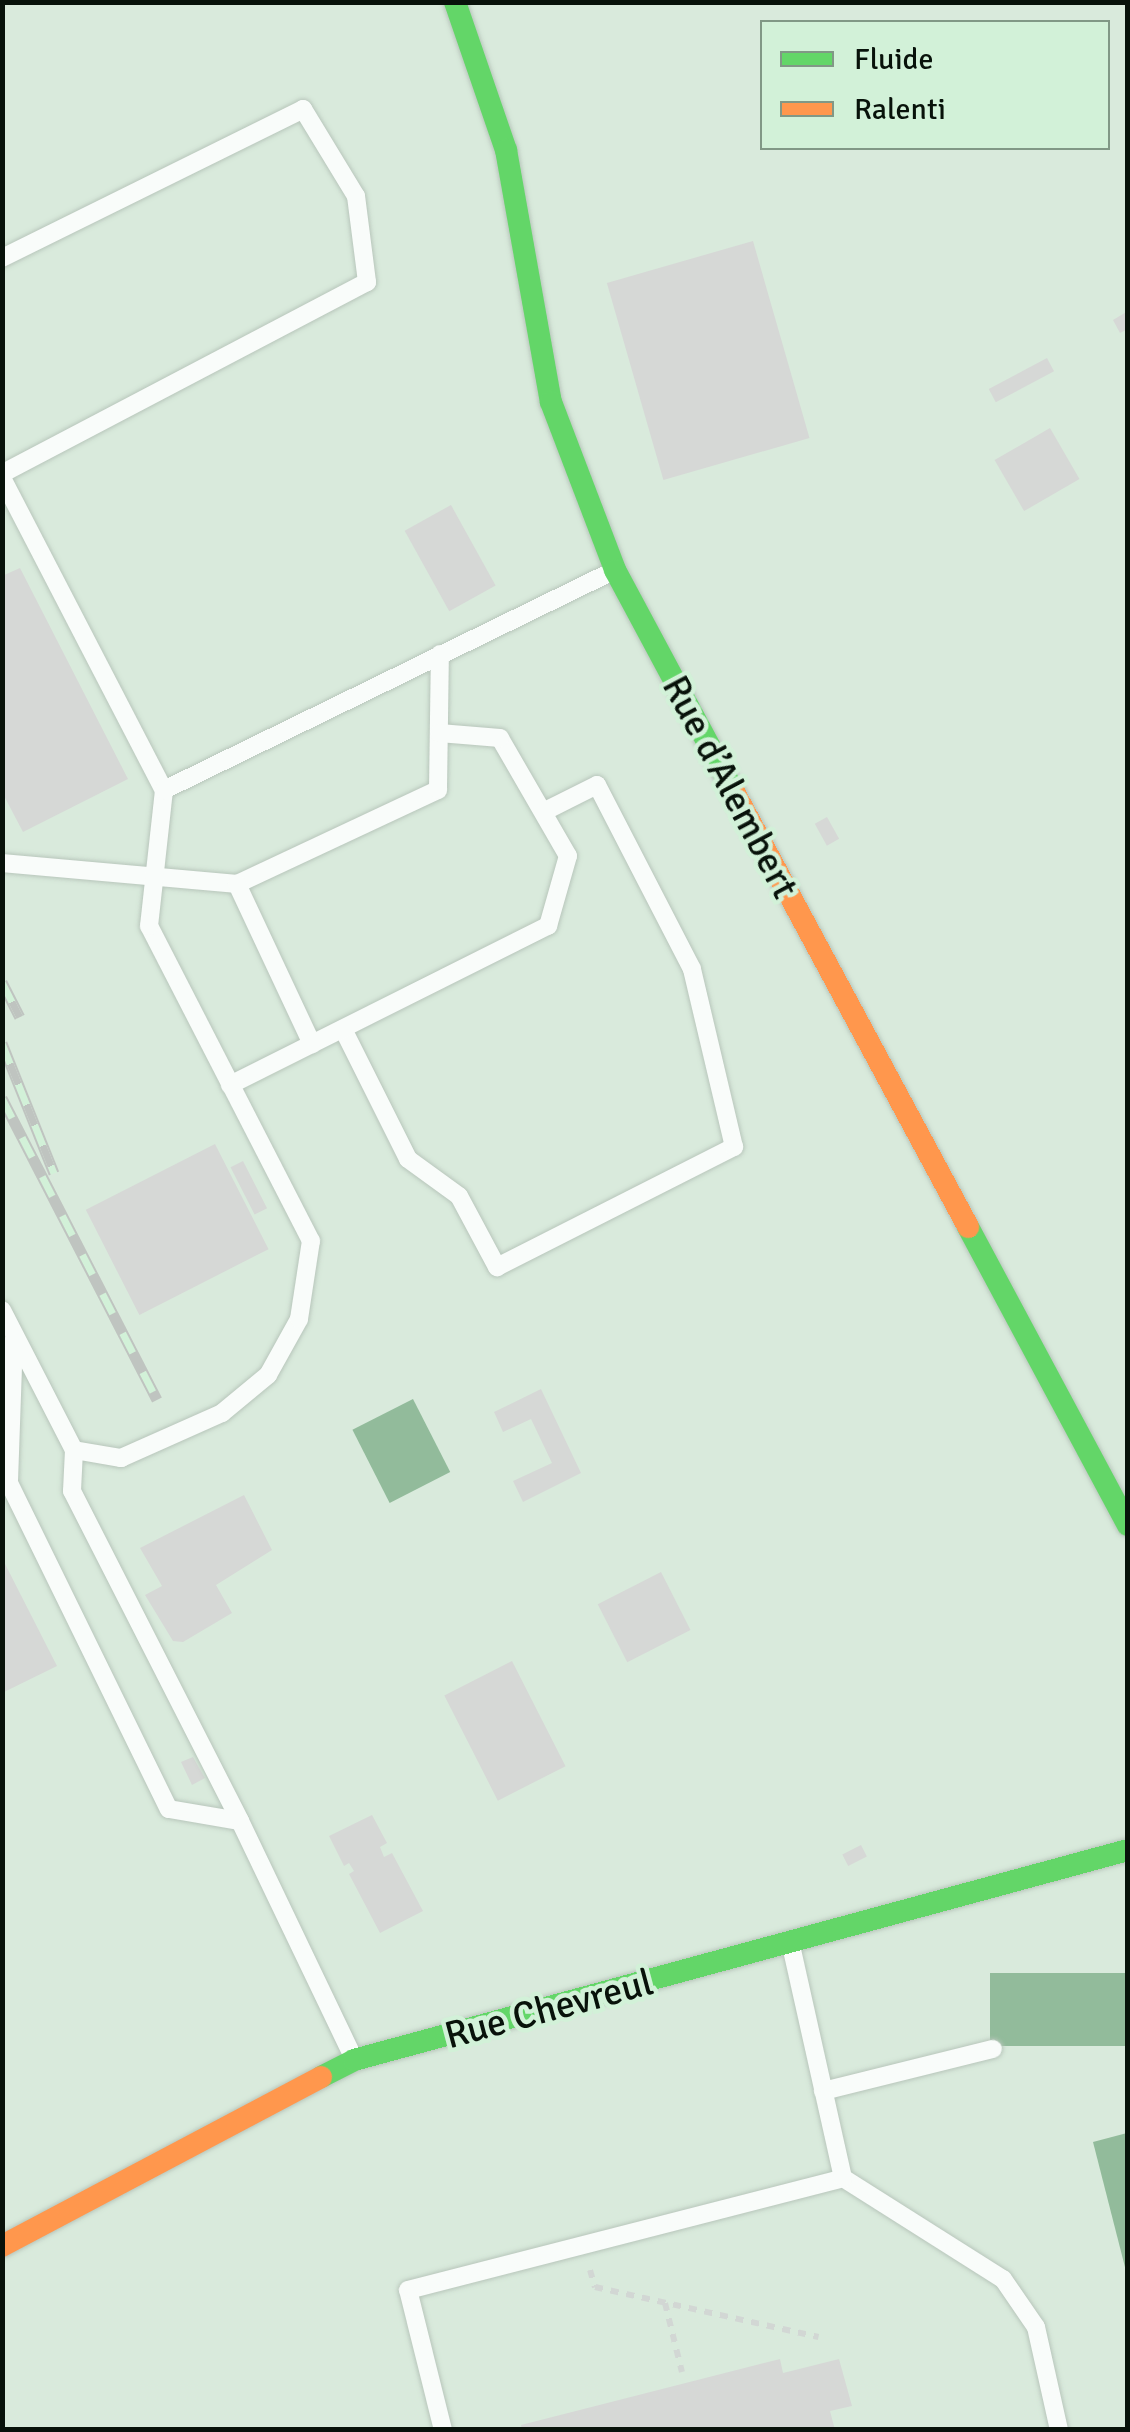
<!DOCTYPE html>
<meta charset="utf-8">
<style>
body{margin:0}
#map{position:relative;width:1130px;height:2432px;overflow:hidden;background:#d9eadc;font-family:Signika,sans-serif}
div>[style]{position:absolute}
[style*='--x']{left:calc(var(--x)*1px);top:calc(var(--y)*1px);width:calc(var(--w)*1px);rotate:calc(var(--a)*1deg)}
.water>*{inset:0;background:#92bb9b;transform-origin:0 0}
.building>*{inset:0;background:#d6d8d6;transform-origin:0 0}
.path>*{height:6px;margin-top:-3px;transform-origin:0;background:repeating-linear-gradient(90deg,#d2d7d4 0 8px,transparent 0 16px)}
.roads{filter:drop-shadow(0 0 2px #b8c6bb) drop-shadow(0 0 2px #b8c6bb)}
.lane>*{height:18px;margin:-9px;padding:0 9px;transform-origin:9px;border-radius:9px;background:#f9fcfa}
.fast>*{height:22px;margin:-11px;padding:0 11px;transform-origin:11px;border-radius:11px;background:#63d668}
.slow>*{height:22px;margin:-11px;padding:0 11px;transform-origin:11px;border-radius:11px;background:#ff974d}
.rail>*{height:11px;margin-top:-5.5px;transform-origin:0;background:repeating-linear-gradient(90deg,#d2f1d8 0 22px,#bfc4c0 0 44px);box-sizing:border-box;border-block:2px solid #bfc4c0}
span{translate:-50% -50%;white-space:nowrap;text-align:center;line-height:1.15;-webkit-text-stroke:9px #d2f1d8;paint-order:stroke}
.street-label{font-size:38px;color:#08120a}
.frame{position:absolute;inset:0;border:5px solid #08120a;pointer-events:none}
.legend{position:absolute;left:760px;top:20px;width:350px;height:130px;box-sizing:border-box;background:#d2f1d8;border:2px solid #819886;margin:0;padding:12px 18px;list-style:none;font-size:30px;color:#08120a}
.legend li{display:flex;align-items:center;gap:20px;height:50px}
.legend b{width:50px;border:2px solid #819886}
</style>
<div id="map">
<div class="water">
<i style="left:413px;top:1399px;width:82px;height:68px;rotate:63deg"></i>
<i style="left:1127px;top:1973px;width:73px;height:137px;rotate:90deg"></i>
<i style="clip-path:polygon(1127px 2133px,1128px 2133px,1127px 2275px,1093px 2142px)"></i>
</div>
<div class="building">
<i style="left:753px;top:241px;width:205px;height:152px;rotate:74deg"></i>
<i style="clip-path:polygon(1128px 311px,1128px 329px,1120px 333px,1113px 320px)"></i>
<i style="left:1047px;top:358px;width:15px;height:66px;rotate:62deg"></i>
<i style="left:1050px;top:428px;width:59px;height:64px;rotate:60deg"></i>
<i style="left:451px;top:505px;width:92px;height:53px;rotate:61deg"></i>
<i style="clip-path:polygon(20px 568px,128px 779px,23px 832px,2px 792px,2px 576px)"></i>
<i style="left:827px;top:817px;width:25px;height:14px;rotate:61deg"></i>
<i style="left:215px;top:1144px;width:118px;height:145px;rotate:63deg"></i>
<i style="left:243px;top:1161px;width:53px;height:14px;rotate:63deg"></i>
<i style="clip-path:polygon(541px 1389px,581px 1473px,523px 1502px,513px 1481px,552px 1463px,531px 1419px,503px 1432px,494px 1412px)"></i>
<i style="clip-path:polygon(244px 1495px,272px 1550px,216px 1585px,232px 1613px,183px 1642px,173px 1641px,145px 1595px,162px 1586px,140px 1548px)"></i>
<i style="clip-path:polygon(2px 1558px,57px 1666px,2px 1693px)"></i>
<i style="left:661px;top:1572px;width:65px;height:71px;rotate:63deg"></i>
<i style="left:512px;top:1661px;width:118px;height:76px;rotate:63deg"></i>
<i style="clip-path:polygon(193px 1757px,205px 1778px,192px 1785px,181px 1762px)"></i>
<i style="clip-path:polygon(372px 1815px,387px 1843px,380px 1847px,384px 1857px,392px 1853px,423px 1911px,380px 1933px,349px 1874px,354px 1871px,349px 1863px,344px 1866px,329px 1836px)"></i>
<i style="left:861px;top:1845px;width:13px;height:21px;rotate:63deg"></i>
<i style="clip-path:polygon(780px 2359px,783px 2373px,839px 2359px,852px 2406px,830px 2411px,835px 2430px,522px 2430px,521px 2425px)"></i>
</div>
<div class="path">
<i style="--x:590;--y:2270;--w:18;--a:74"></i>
<i style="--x:595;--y:2287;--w:229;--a:12.6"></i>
<i style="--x:665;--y:2303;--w:71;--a:76.2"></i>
</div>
<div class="roads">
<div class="lane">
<i style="--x:2;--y:258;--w:336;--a:-26.3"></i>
<i style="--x:303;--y:109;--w:102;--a:58.7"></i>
<i style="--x:356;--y:196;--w:87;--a:82.7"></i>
<i style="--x:367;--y:282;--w:412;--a:152.3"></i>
<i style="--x:2;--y:478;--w:352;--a:62.6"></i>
<i style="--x:2;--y:863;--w:236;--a:5.1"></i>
<i style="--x:237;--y:884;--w:222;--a:-25.1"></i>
<i style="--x:438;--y:790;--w:136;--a:-89.2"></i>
<i style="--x:237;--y:884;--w:177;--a:64.9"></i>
<i style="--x:343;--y:1029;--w:145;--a:63.4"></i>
<i style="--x:408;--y:1159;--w:63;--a:36"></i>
<i style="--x:459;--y:1196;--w:81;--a:61.8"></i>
<i style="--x:497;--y:1267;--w:266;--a:-26.9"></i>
<i style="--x:734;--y:1147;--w:183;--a:-103.3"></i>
<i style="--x:692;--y:969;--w:207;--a:-117.3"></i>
<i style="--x:597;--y:785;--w:60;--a:153.4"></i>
<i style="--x:230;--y:1085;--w:356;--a:-26.6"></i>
<i style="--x:548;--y:926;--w:73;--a:-74.1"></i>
<i style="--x:568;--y:856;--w:136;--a:-120"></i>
<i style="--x:500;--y:738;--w:61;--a:-175.3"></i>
<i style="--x:2;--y:1310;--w:157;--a:62.8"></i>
<i style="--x:74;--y:1450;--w:48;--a:9.7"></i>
<i style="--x:121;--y:1458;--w:111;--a:-24"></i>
<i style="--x:222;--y:1413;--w:60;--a:-39.6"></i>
<i style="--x:268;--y:1375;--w:64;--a:-61"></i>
<i style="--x:299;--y:1319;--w:79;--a:-81.3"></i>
<i style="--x:311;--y:1241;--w:354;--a:-117.2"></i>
<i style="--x:149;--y:926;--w:137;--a:-83.7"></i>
<i style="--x:164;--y:790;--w:496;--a:-26"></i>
<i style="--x:14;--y:1338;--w:145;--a:92"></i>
<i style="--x:9;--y:1483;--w:363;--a:63.9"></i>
<i style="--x:169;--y:1809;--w:72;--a:9.6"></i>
<i style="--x:74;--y:1450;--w:41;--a:92.8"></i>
<i style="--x:72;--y:1491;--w:370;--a:63"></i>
<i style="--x:240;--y:1821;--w:264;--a:64.4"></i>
<i style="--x:823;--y:2091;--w:175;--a:-13.9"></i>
<i style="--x:843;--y:2178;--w:189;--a:32.3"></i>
<i style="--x:1003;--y:2279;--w:58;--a:55.5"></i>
<i style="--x:1036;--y:2327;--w:106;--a:77.4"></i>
<i style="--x:443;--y:2430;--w:144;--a:-104"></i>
<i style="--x:408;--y:2290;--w:449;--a:-14.4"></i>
<i style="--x:843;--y:2178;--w:238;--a:-102.6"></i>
</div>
<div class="fast">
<i style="--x:455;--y:2;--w:157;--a:71"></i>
<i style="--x:506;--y:150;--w:256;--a:79.9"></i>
<i style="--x:551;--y:402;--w:180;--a:69.1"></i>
<i style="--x:615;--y:570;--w:252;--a:61.8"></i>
<i style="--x:968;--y:1227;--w:338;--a:61.8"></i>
<i style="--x:321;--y:2077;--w:37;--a:-27"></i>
<i style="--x:354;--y:2060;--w:802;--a:-15.18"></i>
</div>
<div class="slow">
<i style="--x:734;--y:792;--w:494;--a:61.7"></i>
<i style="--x:2;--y:2246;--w:361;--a:-27.9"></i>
</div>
</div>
<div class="rail">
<i style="--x:2;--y:982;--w:39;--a:63"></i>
<i style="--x:2;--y:1043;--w:140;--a:68.2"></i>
<i style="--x:2;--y:1098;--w:339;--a:62.8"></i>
</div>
<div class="street-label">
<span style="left:730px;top:787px;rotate:62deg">Rue d’Alembert</span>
<span style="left:549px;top:2009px;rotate:-15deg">Rue Chevreul</span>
</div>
<div class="frame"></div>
<ul class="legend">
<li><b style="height:12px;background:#63d668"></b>Fluide</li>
<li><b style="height:12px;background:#ff974d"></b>Ralenti</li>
</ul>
</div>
